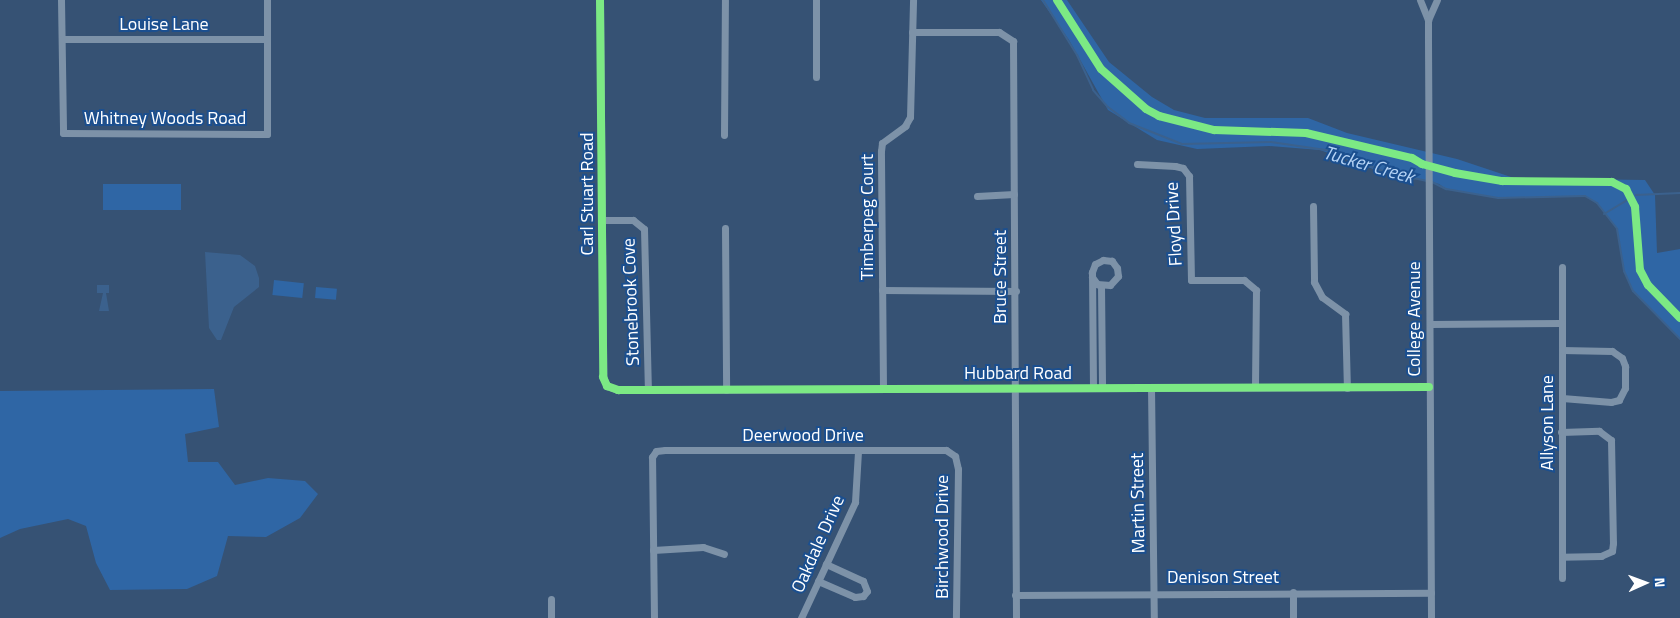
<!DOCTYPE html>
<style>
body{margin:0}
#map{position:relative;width:1680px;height:618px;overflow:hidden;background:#365274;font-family:"Titillium Web",sans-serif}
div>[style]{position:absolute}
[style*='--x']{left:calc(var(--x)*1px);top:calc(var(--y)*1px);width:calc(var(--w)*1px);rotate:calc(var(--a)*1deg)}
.green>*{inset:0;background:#2f66a5;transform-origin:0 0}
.water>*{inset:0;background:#3b618d}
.stream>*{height:2px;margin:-1px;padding:0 1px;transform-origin:1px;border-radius:1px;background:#3b618d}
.minor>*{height:7px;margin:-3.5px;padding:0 3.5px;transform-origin:3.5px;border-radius:3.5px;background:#7d92a8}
.cycleway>*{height:8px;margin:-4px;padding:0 4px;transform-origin:4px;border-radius:4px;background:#7ce984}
span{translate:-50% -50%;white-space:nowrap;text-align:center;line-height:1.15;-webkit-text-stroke:4px #1b4f8f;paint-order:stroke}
.street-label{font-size:18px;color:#fff}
.water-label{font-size:19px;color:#b5d3f5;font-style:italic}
.north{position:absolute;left:1620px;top:558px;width:50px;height:50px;-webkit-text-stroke:4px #1b4f8f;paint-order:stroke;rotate:88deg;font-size:14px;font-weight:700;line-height:20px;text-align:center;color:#fff}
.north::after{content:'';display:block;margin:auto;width:18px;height:22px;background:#fff;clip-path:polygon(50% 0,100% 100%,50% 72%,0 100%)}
</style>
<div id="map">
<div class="green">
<i style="clip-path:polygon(1041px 0,1067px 0,1109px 62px,1152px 97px,1174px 110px,1205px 118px,1308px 118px,1347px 133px,1457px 159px,1514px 178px,1645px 180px,1655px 195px,1657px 253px,1680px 249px,1680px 339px,1633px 291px,1624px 271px,1617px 229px,1597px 203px,1585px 196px,1498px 198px,1446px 189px,1439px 184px,1420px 179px,1404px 180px,1320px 150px,1269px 146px,1197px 149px,1157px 140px,1108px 110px,1069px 40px)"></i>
<i style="left:181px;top:184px;width:26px;height:78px;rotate:90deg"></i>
<i style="left:274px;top:280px;width:30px;height:15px;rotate:6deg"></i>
<i style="left:316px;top:287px;width:21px;height:11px;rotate:5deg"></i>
<i style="clip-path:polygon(214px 389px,219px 427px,185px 434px,188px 462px,218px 462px,235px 485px,268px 478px,305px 481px,318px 494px,300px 518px,266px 537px,228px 536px,217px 576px,187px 589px,110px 590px,96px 563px,86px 526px,68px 519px,20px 529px,0 538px,0 391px)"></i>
</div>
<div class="water">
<i style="clip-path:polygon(205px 252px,240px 255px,255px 266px,259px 278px,259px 287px,234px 307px,221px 340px,217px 340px,209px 328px)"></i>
<i style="clip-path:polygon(97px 285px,109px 285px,109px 293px,106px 293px,109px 311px,99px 311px,103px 293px,97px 293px)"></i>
</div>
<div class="stream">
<i style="--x:1043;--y:0;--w:65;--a:58.3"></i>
<i style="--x:1077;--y:55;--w:38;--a:65"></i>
<i style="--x:1093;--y:90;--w:23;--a:49"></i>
<i style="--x:1108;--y:107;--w:26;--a:37"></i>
<i style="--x:1129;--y:123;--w:57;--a:21.6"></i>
<i style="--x:1182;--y:144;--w:89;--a:-1.3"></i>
<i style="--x:1271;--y:142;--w:69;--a:8.4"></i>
<i style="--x:1339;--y:152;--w:47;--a:23.8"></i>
<i style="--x:1382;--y:171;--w:46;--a:12.5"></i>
<i style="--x:1432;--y:182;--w:16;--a:27"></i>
<i style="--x:1446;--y:189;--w:53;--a:9.8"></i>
<i style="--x:1498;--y:198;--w:87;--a:-1.3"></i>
<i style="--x:1585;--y:196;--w:14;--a:30"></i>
<i style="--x:1597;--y:203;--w:33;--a:52"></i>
<i style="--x:1617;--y:229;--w:43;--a:80.5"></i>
<i style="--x:1624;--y:271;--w:22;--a:66"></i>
<i style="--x:1633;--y:291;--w:67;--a:45.6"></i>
<i style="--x:1636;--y:195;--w:44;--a:-2.6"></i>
<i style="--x:1604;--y:214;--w:26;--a:-31"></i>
</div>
<div class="minor">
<i style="--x:61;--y:0;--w:133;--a:89.1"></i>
<i style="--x:63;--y:133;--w:204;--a:0.3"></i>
<i style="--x:267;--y:134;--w:134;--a:-90"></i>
<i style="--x:600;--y:0;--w:377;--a:89.5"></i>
<i style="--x:603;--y:377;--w:10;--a:66"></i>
<i style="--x:607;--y:386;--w:12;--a:20"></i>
<i style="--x:618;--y:390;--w:30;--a:0"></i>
<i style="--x:648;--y:390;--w:781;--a:-0.22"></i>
<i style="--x:1420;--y:0;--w:22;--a:68"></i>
<i style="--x:1428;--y:20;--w:21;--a:90"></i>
<i style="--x:1428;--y:41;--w:577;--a:89.7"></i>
<i style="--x:1428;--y:20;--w:22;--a:-66"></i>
<i style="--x:912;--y:32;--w:87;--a:0"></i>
<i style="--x:999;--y:32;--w:17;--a:33"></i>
<i style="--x:1013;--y:41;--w:577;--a:89.7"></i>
<i style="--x:62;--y:39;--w:205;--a:0"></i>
<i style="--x:816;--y:77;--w:77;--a:-90"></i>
<i style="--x:724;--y:135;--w:135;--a:-89.6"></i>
<i style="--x:1137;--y:164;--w:38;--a:3"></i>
<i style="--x:1175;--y:166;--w:8;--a:14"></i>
<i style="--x:1183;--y:168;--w:10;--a:53"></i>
<i style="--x:1189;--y:176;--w:104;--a:88.9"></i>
<i style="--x:1191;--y:280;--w:53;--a:0"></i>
<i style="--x:1244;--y:280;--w:16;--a:40"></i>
<i style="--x:1256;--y:290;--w:97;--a:90.6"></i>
<i style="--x:977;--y:196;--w:37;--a:-3"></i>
<i style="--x:1313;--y:206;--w:76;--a:89.2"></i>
<i style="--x:1314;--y:282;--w:17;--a:62"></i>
<i style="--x:1322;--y:297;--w:29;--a:36"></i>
<i style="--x:1345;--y:314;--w:74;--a:88.5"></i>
<i style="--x:602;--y:220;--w:31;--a:0"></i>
<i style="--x:633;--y:220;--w:14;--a:39"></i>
<i style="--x:644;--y:229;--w:161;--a:88.6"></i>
<i style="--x:725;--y:228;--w:162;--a:89.6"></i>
<i style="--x:1562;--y:267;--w:311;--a:90"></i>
<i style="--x:1092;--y:277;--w:9;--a:54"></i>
<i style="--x:1097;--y:284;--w:13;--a:4"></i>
<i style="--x:1110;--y:285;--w:12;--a:-48"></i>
<i style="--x:1118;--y:276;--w:8;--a:-97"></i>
<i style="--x:1117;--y:268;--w:9;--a:-126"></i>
<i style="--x:1112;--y:261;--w:9;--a:-174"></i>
<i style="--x:1103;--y:260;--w:9;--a:153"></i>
<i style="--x:1095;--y:264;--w:9;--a:111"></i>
<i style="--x:1092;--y:272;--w:116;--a:89.5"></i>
<i style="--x:1101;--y:286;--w:102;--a:89.4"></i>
<i style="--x:882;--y:290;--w:134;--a:0.4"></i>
<i style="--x:1430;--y:324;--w:131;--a:-0.4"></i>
<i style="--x:1562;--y:350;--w:50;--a:1.1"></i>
<i style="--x:1612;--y:351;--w:12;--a:35"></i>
<i style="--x:1622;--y:358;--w:9;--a:69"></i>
<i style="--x:1625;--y:366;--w:22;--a:90"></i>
<i style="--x:1625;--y:388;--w:13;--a:117"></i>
<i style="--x:1619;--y:400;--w:8;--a:166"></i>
<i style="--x:1611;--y:402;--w:49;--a:-175.3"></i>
<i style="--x:1151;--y:387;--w:231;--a:89.3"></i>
<i style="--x:883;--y:388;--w:237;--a:-90.5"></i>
<i style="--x:881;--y:151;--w:8;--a:-83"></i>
<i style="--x:882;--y:143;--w:29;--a:-36"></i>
<i style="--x:905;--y:126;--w:10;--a:-61"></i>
<i style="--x:910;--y:117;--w:117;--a:-88.5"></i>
<i style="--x:1561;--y:432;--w:38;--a:-2"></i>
<i style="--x:1599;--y:431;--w:15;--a:37"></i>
<i style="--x:1611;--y:440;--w:103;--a:88.9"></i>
<i style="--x:1613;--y:543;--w:8;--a:97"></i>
<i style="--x:1612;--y:551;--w:12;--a:156"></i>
<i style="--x:1601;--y:556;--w:39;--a:179"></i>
<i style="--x:653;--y:550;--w:50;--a:-3.4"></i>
<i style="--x:703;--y:547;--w:22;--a:18"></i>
<i style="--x:818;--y:581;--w:40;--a:23.4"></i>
<i style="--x:855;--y:597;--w:8;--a:-7"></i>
<i style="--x:863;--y:596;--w:6;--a:-51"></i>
<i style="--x:867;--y:591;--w:11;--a:-112"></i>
<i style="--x:863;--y:581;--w:41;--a:-155.3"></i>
<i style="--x:1293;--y:592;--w:26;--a:90"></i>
<i style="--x:1015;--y:595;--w:416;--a:-0.3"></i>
<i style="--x:551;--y:599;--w:19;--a:90"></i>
<i style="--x:654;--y:618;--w:161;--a:-90.7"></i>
<i style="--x:652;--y:457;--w:7;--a:-56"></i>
<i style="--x:656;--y:451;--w:9;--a:-6"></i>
<i style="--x:665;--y:450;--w:281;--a:0"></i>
<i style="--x:946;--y:450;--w:11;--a:34"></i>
<i style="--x:955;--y:456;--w:13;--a:77"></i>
<i style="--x:958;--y:469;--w:149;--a:90.8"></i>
<i style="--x:801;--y:618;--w:128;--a:-65"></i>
<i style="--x:855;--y:502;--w:51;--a:-86.6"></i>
</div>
<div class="cycleway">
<i style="--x:600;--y:0;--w:377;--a:89.5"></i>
<i style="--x:603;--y:377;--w:10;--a:66"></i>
<i style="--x:607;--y:386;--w:12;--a:20"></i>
<i style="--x:618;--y:390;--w:30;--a:0"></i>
<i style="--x:648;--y:390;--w:781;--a:-0.22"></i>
<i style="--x:1057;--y:0;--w:82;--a:57.5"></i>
<i style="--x:1101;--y:69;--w:60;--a:41.6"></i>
<i style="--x:1146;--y:109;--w:15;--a:28"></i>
<i style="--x:1159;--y:116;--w:57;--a:14.3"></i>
<i style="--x:1214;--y:130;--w:92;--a:1.9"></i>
<i style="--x:1306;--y:133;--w:109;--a:13.3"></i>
<i style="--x:1412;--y:158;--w:12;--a:31"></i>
<i style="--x:1422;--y:164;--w:34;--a:15"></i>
<i style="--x:1455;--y:173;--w:48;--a:9.7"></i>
<i style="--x:1502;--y:181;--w:110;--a:0.5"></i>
<i style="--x:1612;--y:182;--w:16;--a:27"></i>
<i style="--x:1626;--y:189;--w:20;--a:63"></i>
<i style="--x:1635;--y:207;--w:63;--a:85.5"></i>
<i style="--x:1640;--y:270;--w:17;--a:62"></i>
<i style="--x:1648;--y:285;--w:46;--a:45.9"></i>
</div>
<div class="street-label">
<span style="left:164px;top:24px">Louise Lane</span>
<span style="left:165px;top:118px">Whitney Woods Road</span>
<span style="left:587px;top:194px;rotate:-90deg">Carl Stuart Road</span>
<span style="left:867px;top:217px;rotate:-90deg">Timberpeg Court</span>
<span style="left:1174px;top:224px;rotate:-93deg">Floyd Drive</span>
<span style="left:1000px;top:277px;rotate:-90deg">Bruce Street</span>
<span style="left:631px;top:302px;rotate:-92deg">Stonebrook Cove</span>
<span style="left:1414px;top:319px;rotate:-90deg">College Avenue</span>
<span style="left:1018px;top:373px">Hubbard Road</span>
<span style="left:1547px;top:423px;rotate:-90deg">Allyson Lane</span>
<span style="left:803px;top:435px">Deerwood Drive</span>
<span style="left:1138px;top:503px;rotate:-91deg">Martin Street</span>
<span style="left:942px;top:537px;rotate:-90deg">Birchwood Drive</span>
<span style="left:818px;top:544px;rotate:-66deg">Oakdale Drive</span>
<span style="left:1223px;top:577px">Denison Street</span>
</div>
<div class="water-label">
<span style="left:1369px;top:164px;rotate:16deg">Tucker Creek</span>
</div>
<div class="north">N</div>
</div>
